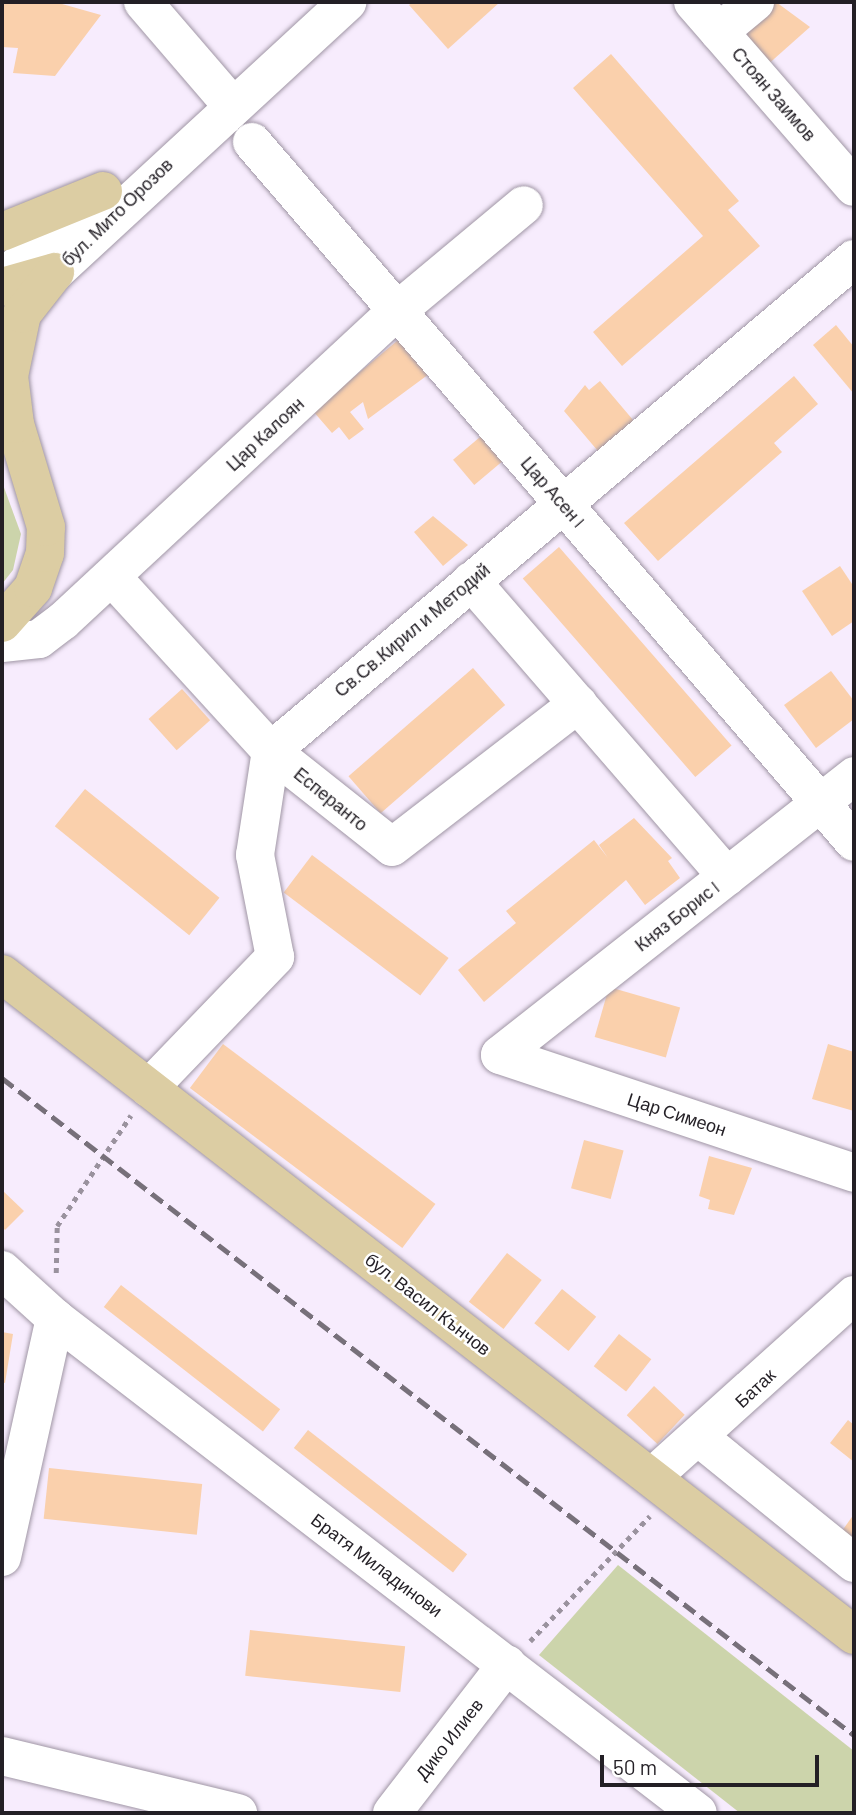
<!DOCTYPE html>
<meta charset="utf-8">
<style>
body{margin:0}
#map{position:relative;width:856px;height:1815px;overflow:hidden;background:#f7ecfd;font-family:Barlow,sans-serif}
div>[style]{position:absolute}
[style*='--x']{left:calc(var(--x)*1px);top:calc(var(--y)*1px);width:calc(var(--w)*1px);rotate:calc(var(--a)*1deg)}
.green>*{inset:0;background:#ccd4ab}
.building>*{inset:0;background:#fad0ac;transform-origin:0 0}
.path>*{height:4.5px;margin-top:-2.25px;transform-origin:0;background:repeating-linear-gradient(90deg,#9a929e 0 5px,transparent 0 10px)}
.roads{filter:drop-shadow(0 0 2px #a096a5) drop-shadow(0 0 2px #a096a5)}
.minor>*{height:38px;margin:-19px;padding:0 19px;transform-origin:19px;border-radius:19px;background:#fff}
.major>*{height:38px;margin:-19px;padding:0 19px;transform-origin:19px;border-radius:19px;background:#dccda3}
.rail>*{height:5px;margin-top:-2.5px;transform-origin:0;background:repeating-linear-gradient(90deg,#77707a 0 14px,transparent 0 21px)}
span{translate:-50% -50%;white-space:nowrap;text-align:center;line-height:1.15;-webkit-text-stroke:5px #fff;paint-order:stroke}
.street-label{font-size:18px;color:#231f25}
.frame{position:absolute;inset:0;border:4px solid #231f25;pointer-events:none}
.scale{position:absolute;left:600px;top:1755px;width:219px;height:32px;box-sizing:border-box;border:4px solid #231f25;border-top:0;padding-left:9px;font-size:21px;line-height:24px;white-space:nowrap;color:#231f25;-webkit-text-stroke:5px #fff;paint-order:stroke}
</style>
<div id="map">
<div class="green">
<i style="clip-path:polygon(2px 482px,21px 534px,13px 570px,2px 584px)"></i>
<i style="clip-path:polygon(618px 1565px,854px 1751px,854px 1813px,740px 1813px,539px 1655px)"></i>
</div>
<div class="building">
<i style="clip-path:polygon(2px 2px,55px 2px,101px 15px,55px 76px,13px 73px,18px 48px,2px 47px)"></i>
<i style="clip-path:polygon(413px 2px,500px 2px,448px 49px,409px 5px)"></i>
<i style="clip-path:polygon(776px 2px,810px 27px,765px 67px,737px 36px)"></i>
<i style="clip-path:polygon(611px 54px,739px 201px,728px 210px,760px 246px,622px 366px,593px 332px,703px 236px,573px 88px)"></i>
<i style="clip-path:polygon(836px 325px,854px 347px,854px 394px,813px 345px)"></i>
<i style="clip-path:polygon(403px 336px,429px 374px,368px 419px,363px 402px,350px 412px,364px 429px,349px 440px,339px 427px,332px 433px,313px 411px)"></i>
<i style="clip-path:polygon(794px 376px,818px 404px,774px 443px,782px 452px,658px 561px,624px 523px)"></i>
<i style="clip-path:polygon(600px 381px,639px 427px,603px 457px,564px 411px,585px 385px,589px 390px)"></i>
<i style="left:486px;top:432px;width:33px;height:43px;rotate:50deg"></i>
<i style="clip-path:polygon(433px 516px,468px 545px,443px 566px,414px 532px)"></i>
<i style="left:559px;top:547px;width:263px;height:48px;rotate:49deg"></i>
<i style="clip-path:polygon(840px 566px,854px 587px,854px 621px,832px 636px,802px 591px)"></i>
<i style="left:473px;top:668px;width:49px;height:165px;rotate:49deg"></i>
<i style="clip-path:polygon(831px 671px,854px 701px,854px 719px,816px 748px,784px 705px)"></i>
<i style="left:182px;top:689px;width:42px;height:45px;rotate:48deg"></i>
<i style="left:85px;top:789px;width:173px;height:48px;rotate:39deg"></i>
<i style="clip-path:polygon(634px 818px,672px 858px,668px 861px,680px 878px,645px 905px,626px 880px,484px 1002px,458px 970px,516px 923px,506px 911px,594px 840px,608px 858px,599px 845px)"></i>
<i style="left:312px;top:855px;width:171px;height:47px;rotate:37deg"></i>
<i style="left:609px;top:987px;width:74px;height:52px;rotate:16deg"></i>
<i style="left:223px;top:1044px;width:266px;height:55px;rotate:37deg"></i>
<i style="clip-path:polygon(828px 1044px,854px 1052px,854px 1111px,812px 1099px)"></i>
<i style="left:584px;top:1140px;width:41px;height:50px;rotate:15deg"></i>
<i style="clip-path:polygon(709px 1156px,752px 1168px,734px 1215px,708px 1209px,710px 1200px,699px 1196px)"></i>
<i style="clip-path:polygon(2px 1190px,24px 1211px,5px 1230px,2px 1227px)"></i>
<i style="left:507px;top:1253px;width:44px;height:62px;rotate:38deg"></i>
<i style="left:121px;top:1285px;width:202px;height:28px;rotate:38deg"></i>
<i style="left:562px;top:1289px;width:44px;height:44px;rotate:39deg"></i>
<i style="clip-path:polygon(2px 1332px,13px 1334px,5px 1383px,2px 1382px)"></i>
<i style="left:619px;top:1334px;width:41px;height:41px;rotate:38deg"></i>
<i style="left:654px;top:1386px;width:42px;height:40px;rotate:43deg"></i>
<i style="clip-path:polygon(848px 1420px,854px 1425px,854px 1462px,830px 1443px)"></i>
<i style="left:308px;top:1430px;width:202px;height:23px;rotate:38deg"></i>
<i style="left:49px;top:1468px;width:154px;height:51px;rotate:6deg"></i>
<i style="clip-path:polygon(854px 1514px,854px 1550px,837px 1538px)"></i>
<i style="left:250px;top:1630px;width:156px;height:46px;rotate:6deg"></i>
</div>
<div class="path">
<i style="--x:56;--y:1273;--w:47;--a:-88.8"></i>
<i style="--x:57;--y:1226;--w:133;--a:-56.3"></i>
<i style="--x:530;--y:1641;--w:173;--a:-46.2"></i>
</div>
<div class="roads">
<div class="minor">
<i style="--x:143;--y:2;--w:133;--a:49.3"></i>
<i style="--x:693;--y:2;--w:245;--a:49"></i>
<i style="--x:719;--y:32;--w:47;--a:-39.8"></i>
<i style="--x:252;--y:142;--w:923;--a:49.3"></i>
<i style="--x:2;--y:279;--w:125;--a:-41.1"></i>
<i style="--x:30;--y:295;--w:432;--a:-42.7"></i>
<i style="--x:112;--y:577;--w:236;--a:47.6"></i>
<i style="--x:271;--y:751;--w:154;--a:38.4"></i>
<i style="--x:392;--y:847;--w:235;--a:-37.6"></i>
<i style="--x:471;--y:581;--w:391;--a:49.1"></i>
<i style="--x:2;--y:643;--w:37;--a:-6"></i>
<i style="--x:39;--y:639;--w:30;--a:-37"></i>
<i style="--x:63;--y:621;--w:456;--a:-42.9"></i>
<i style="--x:397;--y:311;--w:165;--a:-39.8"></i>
<i style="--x:500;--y:1055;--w:451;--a:-38.2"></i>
<i style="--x:500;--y:1055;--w:373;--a:18.4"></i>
<i style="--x:149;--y:1088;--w:182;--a:-46.1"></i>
<i style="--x:275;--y:957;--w:104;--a:-101.1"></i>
<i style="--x:255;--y:855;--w:105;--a:-81.3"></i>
<i style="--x:271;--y:751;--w:763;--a:-40.16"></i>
<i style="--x:2;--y:1270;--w:72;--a:42.2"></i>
<i style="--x:55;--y:1318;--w:811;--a:37.59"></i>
<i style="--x:701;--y:1439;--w:197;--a:39"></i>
<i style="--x:652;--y:1477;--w:272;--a:-42"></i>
<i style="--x:2;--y:1557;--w:245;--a:-77.5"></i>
<i style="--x:2;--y:1756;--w:243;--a:13.6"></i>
<i style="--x:392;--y:1813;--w:188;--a:-52.3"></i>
</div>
<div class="major">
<i style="--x:2;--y:232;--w:109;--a:-22.1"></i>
<i style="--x:2;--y:287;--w:55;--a:-15.8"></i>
<i style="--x:2;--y:623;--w:47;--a:-48.5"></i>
<i style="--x:33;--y:588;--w:37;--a:-71"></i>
<i style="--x:45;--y:553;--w:26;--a:-88"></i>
<i style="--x:46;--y:527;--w:108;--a:-106.8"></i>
<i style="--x:15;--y:424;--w:48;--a:-97.1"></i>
<i style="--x:9;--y:376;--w:63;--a:-78.2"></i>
<i style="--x:22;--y:314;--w:53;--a:-51.8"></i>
<i style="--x:2;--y:974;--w:1078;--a:37.81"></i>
</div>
</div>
<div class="rail">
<i style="--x:2;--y:1078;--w:1076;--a:37.64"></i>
</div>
<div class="street-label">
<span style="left:774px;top:94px;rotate:49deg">Стоян Заимов</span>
<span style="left:117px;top:212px;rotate:-44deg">бул. Мито Орозов</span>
<span style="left:265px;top:434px;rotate:-43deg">Цар Калоян</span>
<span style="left:553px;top:492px;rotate:49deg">Цар Асен I</span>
<span style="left:412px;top:630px;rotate:-40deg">Св.Св.Кирил и Методий</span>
<span style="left:331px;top:799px;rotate:39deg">Есперанто</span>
<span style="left:677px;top:916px;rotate:-38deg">Княз Борис I</span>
<span style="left:677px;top:1114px;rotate:18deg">Цар Симеон</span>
<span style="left:428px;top:1304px;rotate:38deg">бул. Васил Кънчов</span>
<span style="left:755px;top:1388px;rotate:-43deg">Батак</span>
<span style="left:377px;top:1565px;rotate:37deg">Братя Миладинови</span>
<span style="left:449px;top:1739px;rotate:-52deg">Дико Илиев</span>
</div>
<div class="frame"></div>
<div class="scale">50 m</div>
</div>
